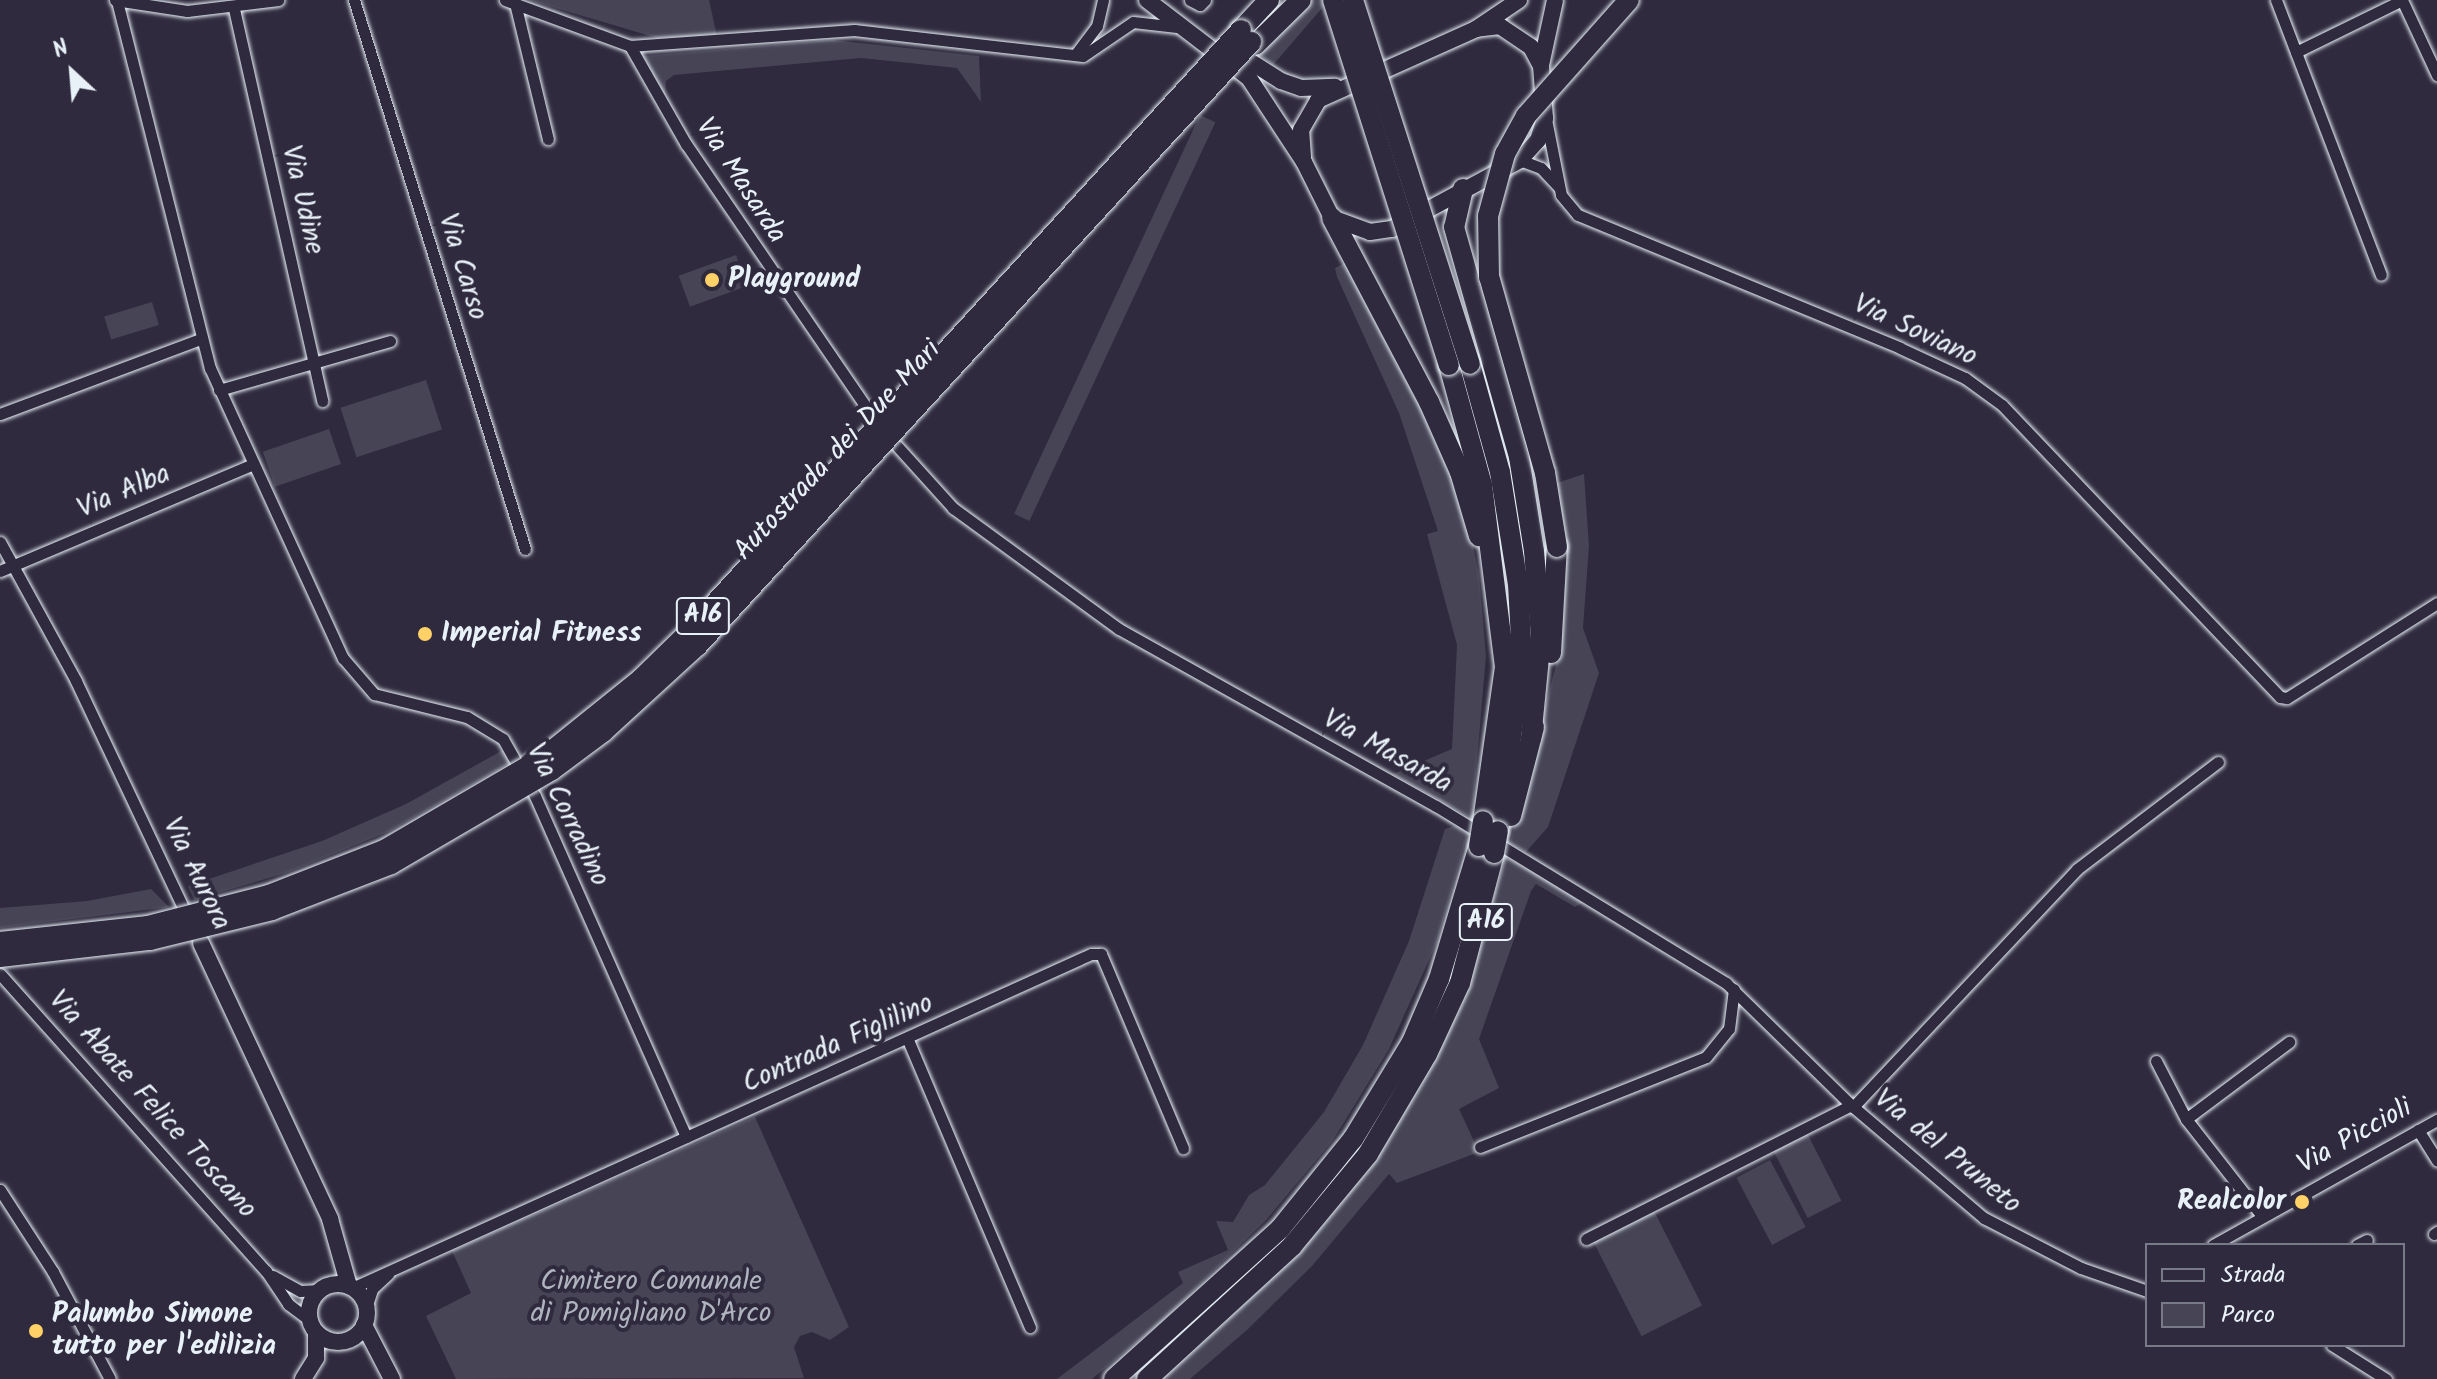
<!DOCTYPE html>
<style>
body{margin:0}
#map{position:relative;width:2437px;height:1379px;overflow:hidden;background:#2f2a3d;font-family:Kalam,sans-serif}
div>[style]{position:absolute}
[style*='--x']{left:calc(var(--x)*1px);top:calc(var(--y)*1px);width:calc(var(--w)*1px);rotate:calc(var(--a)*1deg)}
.green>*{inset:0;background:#464455;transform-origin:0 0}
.roads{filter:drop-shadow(0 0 2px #e8f1f8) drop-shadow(0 0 2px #e8f1f8)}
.street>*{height:11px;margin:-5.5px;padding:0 5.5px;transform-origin:5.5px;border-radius:5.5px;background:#2f2a3d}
.secondary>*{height:16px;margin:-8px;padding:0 8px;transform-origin:8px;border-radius:8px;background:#2f2a3d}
.secondary>.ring{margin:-8px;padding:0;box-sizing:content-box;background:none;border:16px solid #2f2a3d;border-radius:50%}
.highway>*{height:20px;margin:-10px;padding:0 10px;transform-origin:10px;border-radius:10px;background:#2f2a3d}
.bridges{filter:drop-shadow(0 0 2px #e8f1f8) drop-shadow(0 0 2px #e8f1f8)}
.highway-bridge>*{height:20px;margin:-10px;padding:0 10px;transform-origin:10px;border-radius:10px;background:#2f2a3d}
.dots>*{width:22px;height:22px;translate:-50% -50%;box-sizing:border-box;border:4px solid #2f2a3d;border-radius:50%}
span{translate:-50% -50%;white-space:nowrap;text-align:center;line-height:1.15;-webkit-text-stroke:8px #2f2a3d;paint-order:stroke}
.shield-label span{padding:2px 6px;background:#2f2a3d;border:2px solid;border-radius:6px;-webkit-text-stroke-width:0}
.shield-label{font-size:26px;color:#e8f1f8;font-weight:700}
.street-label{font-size:28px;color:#e8f1f8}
.poi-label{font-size:28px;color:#e8f1f8;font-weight:700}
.left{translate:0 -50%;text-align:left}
.right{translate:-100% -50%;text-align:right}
.park-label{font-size:28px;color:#afb4bf}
.legend{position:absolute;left:2145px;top:1243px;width:260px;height:104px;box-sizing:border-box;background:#2f2a3d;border:2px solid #797a88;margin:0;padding:10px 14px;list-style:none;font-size:24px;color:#e8f1f8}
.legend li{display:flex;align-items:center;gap:16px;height:40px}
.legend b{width:40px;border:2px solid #797a88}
.north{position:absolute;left:32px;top:32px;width:80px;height:80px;-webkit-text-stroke:6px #2f2a3d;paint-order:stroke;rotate:334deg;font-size:22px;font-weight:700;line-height:32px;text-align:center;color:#e8f1f8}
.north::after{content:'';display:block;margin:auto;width:28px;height:36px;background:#e8f1f8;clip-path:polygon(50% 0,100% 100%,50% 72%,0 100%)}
</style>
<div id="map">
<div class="green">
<i style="clip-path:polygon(529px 0,709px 0,717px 36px,657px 38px)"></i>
<i style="clip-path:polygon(1306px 0,1329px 0,1273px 65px,1256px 52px)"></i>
<i style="clip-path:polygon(832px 40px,979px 56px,981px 102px,957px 68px,861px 58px,674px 75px,666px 81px,665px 96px,643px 56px)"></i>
<i style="left:1200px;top:115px;width:17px;height:440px;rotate:25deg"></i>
<i style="left:736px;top:255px;width:33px;height:61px;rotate:70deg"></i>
<i style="clip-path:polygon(1345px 263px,1430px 416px,1468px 521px,1479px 575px,1486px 656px,1472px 818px,1393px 774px,1452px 749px,1457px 645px,1427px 534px,1438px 531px,1399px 413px,1337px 277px,1335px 268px)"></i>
<i style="left:152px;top:302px;width:24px;height:50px;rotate:73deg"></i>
<i style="left:426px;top:380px;width:52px;height:90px;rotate:72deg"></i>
<i style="left:329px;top:429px;width:37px;height:70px;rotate:71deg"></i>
<i style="clip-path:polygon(1584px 474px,1589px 546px,1583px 628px,1599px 673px,1548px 827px,1526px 852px,1510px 843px,1556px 665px,1564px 566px,1557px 483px)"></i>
<i style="clip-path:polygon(503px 750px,511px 762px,390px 831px,289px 872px,194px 900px,188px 886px,322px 841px,406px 804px)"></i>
<i style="clip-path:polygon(1457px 825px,1468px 833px,1437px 942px,1389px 1049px,1333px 1140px,1266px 1220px,1160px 1323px,1092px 1379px,1057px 1379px,1183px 1283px,1178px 1272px,1228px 1250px,1216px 1221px,1233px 1222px,1249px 1195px,1265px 1185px,1324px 1112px,1363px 1045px,1409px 941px,1445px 829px)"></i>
<i style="clip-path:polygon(1506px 857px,1586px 901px,1575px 907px,1536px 884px,1531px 891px,1479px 1039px,1499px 1088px,1459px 1109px,1479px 1152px,1397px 1183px,1389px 1174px,1312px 1266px,1247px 1330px,1190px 1379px,1155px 1379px,1310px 1232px,1475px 962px)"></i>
<i style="clip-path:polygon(151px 889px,169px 907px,0 928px,0 908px,87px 901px)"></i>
<i style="clip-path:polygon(755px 1117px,849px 1327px,830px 1340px,812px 1332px,800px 1336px,794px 1347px,804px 1378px,456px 1379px,426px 1316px,471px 1293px,452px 1251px)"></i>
<i style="left:1807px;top:1133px;width:76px;height:38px;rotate:63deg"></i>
<i style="left:1770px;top:1160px;width:76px;height:38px;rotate:62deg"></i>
<i style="left:1654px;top:1211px;width:106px;height:68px;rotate:63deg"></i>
</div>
<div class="roads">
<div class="street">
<i style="--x:115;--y:0;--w:73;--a:8.7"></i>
<i style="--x:187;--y:11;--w:92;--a:-6.9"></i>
<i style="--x:354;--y:0;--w:575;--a:72.7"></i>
<i style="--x:505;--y:0;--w:133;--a:20.2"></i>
<i style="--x:630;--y:46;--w:225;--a:-4.1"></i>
<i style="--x:854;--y:30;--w:230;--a:6.5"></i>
<i style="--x:1083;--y:56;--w:60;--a:-34.2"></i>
<i style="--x:1133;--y:22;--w:44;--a:6.5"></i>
<i style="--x:1190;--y:0;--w:11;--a:27"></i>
<i style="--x:1200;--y:5;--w:7;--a:-45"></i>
<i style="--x:2276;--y:0;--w:294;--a:69.1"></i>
<i style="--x:2402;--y:0;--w:83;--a:65"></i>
<i style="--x:117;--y:1;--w:379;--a:75.8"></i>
<i style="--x:210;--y:368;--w:319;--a:65.4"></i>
<i style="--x:343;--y:658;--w:48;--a:49.3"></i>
<i style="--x:374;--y:694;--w:96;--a:13.9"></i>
<i style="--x:467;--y:717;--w:42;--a:31.4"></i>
<i style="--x:503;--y:739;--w:65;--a:60.7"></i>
<i style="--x:535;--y:796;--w:373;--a:66.1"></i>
<i style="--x:515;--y:3;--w:140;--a:76.4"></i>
<i style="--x:234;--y:9;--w:402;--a:77.3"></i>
<i style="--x:630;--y:46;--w:113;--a:60.3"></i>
<i style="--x:686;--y:144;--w:330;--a:55.6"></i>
<i style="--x:2296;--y:52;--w:118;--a:-26.1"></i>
<i style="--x:1075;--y:55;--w:36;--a:-53"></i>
<i style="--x:1097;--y:26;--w:27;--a:-77"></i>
<i style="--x:1546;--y:119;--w:77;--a:78.8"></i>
<i style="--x:1561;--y:195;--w:26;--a:50"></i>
<i style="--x:1578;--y:215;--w:348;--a:22.4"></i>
<i style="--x:1900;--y:348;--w:72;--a:24.8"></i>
<i style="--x:1965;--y:378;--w:46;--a:36.1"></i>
<i style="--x:2002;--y:405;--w:403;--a:46.4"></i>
<i style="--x:2280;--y:697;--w:7;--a:8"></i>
<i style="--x:2287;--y:698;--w:178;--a:-32.3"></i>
<i style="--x:1520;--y:160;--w:22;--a:21"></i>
<i style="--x:1541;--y:168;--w:26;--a:47"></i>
<i style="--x:219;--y:390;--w:178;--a:-16"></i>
<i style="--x:0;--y:414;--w:215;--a:-20.5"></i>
<i style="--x:897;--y:446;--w:84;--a:47.9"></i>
<i style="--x:953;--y:508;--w:205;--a:36.1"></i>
<i style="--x:1119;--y:629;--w:363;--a:29.2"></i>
<i style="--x:1436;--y:806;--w:340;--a:31.4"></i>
<i style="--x:1726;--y:983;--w:175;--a:44.3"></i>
<i style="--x:1851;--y:1105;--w:175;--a:40.4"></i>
<i style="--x:1984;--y:1218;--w:109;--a:27.3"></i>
<i style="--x:2081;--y:1268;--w:70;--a:19.2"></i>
<i style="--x:0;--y:542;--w:158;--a:61.3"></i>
<i style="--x:76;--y:681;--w:262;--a:64.7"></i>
<i style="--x:0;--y:571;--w:275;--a:-22.9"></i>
<i style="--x:0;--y:974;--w:399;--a:48.2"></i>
<i style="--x:266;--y:1271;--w:40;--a:56"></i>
<i style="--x:288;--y:1304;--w:26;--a:37"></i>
<i style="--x:908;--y:1040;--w:312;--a:67"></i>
<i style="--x:2156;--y:1061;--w:65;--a:62.7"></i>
<i style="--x:2186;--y:1119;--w:123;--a:51.9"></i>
<i style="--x:1853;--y:1107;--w:327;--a:-46.7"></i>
<i style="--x:2077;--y:869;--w:177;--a:-37.2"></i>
<i style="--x:2186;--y:1119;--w:129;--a:-36.8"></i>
<i style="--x:2418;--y:1130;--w:36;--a:58"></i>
<i style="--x:1480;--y:1147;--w:243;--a:-21.7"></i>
<i style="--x:1706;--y:1057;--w:36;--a:-51"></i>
<i style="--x:1729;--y:1029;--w:40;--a:-82.9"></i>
<i style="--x:0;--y:1190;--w:98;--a:57.1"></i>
<i style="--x:53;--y:1272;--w:121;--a:62"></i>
<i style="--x:2434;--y:1234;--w:4;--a:-34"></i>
<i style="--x:1586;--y:1239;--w:297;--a:-26.8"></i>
<i style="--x:2213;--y:1245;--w:257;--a:-29.2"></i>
<i style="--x:2357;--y:1245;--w:11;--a:-27"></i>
<i style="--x:273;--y:1276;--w:31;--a:29"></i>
<i style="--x:300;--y:1291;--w:20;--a:-3"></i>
<i style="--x:352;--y:1288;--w:811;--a:-24.32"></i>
<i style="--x:1091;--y:954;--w:10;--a:0"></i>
<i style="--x:1101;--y:954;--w:211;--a:67.1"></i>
<i style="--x:366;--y:1308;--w:20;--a:-72"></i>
<i style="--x:372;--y:1289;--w:22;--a:-43"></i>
<i style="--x:2332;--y:1345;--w:64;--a:32.2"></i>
</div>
<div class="secondary">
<i style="--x:1147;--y:0;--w:128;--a:37.4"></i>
<i style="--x:1249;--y:78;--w:100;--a:56.8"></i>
<i style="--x:1304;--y:162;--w:63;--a:63.4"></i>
<i style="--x:1332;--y:218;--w:40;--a:20.2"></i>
<i style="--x:1370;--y:232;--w:22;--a:-8"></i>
<i style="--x:1392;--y:229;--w:145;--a:-28.3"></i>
<i style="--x:1520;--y:160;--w:27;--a:-48"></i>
<i style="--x:1538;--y:140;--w:23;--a:-72"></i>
<i style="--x:1545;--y:118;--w:52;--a:-94.4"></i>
<i style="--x:1541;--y:66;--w:21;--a:-118"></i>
<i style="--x:1531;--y:47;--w:37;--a:-146"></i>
<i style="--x:1500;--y:26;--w:24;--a:173"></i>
<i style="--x:1232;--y:50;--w:58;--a:32.3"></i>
<i style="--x:1281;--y:81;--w:21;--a:19"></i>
<i style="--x:1301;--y:88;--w:34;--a:-2"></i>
<i style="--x:1541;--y:65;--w:66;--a:-77.8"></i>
<i style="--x:1303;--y:157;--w:27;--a:-94"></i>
<i style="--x:1301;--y:130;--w:34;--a:-60"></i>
<i style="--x:1318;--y:100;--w:173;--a:-24.2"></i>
<i style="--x:1476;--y:29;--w:52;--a:-34"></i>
<i style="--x:201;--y:943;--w:305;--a:64.9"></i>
<i style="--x:330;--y:1219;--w:70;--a:74.2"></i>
<i class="ring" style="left:309px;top:1284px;width:42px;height:42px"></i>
<i style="--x:364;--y:1325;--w:61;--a:62.6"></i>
<i style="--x:303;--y:1379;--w:25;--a:-58"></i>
<i style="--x:316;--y:1358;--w:25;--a:-90"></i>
</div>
<div class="highway">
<i style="--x:1241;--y:30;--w:41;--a:-47"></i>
<i style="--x:1255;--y:45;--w:64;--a:-44.4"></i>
<i style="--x:1463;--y:189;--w:39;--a:103"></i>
<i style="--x:1454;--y:227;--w:239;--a:74.2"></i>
<i style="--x:1519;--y:457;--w:95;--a:80.9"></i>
<i style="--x:1534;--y:551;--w:86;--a:85.3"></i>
<i style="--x:1541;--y:637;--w:102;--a:95.6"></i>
<i style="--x:1332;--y:218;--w:208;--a:62.2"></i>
<i style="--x:1429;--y:402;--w:77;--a:66.1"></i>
<i style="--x:1460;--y:472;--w:67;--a:73.5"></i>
<i style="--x:1470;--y:364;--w:112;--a:74.5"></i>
<i style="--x:1500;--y:472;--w:113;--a:80.9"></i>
<i style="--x:1518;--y:584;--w:74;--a:86.9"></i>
<i style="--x:1522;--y:658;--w:175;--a:97.9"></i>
<i style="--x:1449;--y:365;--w:124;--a:74.6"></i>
<i style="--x:1482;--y:485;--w:183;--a:82.8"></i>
<i style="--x:1505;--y:667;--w:156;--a:98.1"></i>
<i style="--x:1551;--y:653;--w:106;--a:-86.8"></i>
<i style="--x:1511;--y:816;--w:92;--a:-75.5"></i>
<i style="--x:1114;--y:1379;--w:224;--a:-42.1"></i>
<i style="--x:1280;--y:1229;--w:116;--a:-51"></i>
<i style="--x:1353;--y:1139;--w:114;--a:-58.7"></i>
<i style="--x:1412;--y:1042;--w:69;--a:-66.8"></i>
<i style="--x:1439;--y:979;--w:139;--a:-73.3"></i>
<i style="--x:1147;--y:1379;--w:197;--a:-42.5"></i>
<i style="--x:1292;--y:1246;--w:119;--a:-50.4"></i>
<i style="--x:1368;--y:1154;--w:116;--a:-59.5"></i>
<i style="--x:1427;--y:1054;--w:78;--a:-65.1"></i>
<i style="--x:1460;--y:983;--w:134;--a:-75.3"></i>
</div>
</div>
<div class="bridges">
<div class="highway-bridge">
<i style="--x:1333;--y:0;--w:383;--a:72.4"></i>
<i style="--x:1353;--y:0;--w:382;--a:72.2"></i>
<i style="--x:1557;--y:547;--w:75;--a:-99.2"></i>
<i style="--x:1545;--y:473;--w:204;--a:-105.9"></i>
<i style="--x:1489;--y:277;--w:61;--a:-90.9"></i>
<i style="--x:1488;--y:216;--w:64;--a:-74.7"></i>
<i style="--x:1505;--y:154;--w:43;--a:-61.1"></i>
<i style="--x:1526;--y:116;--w:155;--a:-48.4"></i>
<i style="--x:1479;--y:846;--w:25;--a:-81"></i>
<i style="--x:1494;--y:853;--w:22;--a:-80"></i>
<i style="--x:0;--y:942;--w:149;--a:-6.2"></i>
<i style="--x:148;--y:926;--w:125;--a:-14.4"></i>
<i style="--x:269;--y:895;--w:123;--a:-21.4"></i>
<i style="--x:384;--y:850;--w:185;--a:-30.2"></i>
<i style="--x:544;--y:757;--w:124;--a:-38.8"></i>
<i style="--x:641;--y:679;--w:63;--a:-44.4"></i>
<i style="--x:686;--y:635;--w:821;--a:-47.47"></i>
<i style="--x:0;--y:957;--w:151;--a:-6.5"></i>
<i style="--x:150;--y:940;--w:126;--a:-13.8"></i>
<i style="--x:272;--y:910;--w:128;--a:-21.1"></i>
<i style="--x:391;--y:864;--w:186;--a:-30.3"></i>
<i style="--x:552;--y:770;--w:64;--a:-36.7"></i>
<i style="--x:603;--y:732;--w:127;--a:-42.5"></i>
<i style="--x:697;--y:646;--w:820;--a:-47.47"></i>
</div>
</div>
<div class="dots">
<i style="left:712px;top:280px;background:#ffd166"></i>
<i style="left:425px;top:634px;background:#ffd166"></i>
<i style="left:2302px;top:1202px;background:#ffd166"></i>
<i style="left:36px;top:1331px;background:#ffd166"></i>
</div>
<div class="shield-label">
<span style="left:703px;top:616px">A16</span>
<span style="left:1486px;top:922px">A16</span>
</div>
<div class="street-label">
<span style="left:740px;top:181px;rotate:57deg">Via Masarda</span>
<span style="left:302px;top:200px;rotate:77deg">Via Udine</span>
<span style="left:462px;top:267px;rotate:73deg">Via Carso</span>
<span style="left:1915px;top:331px;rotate:25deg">Via Soviano</span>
<span style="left:838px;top:451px;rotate:-47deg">Autostrada dei Due Mari</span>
<span style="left:124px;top:492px;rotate:-23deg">Via Alba</span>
<span style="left:1387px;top:752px;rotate:29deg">Via Masarda</span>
<span style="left:567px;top:815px;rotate:64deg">Via Corradino</span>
<span style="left:196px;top:874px;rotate:64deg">Via Aurora</span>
<span style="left:838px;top:1044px;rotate:-24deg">Contrada Figlilino</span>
<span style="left:152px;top:1105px;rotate:48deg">Via Abate Felice Toscano</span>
<span style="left:2355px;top:1137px;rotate:-29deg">Via Piccioli</span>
<span style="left:1947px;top:1152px;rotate:39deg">Via del Pruneto</span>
</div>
<div class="poi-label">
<span class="left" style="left:728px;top:280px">Playground</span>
<span class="left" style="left:441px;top:634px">Imperial Fitness</span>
<span class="right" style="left:2286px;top:1202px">Realcolor</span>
<span class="left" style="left:52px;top:1331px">Palumbo Simone<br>tutto per l'edilizia</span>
</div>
<div class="park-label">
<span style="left:651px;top:1298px">Cimitero Comunale<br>di Pomigliano D'Arco</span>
</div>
<ul class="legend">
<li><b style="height:10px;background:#2f2a3d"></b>Strada</li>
<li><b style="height:22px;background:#464455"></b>Parco</li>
</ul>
<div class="north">N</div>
</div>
